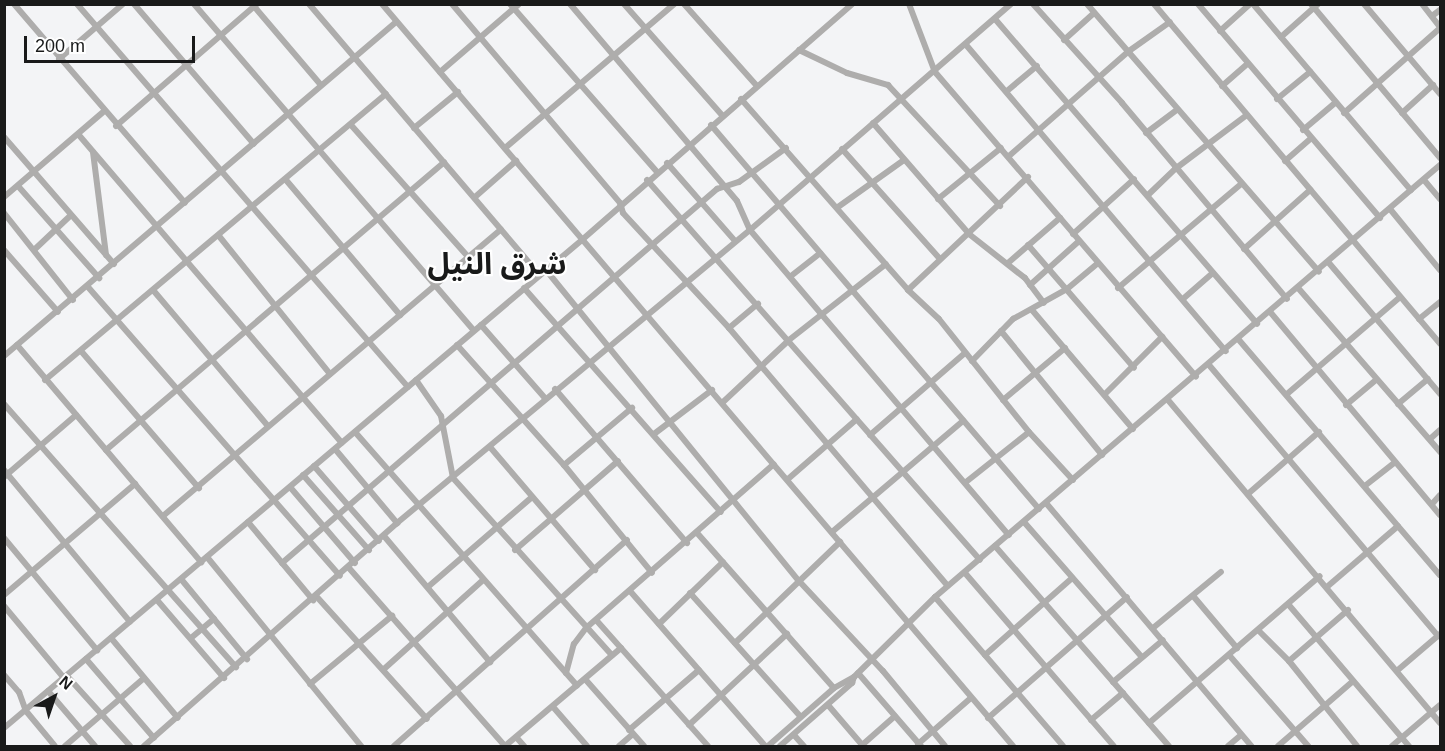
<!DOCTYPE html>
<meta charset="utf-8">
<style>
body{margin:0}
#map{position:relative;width:1445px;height:751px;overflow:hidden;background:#f3f4f6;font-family:Arial,"Noto Sans Arabic",sans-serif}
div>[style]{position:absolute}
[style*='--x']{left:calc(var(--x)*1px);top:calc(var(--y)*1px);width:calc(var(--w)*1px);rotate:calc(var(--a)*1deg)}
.minor>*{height:6px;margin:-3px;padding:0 3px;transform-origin:3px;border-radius:3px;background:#aeadac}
span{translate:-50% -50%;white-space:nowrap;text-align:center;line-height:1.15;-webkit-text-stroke:4.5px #fff;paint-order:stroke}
.town-label{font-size:30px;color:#191a1a;font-weight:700}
.frame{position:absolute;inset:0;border:6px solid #191a1a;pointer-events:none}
.north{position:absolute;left:24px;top:667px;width:60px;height:60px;-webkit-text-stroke:4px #fff;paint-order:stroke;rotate:40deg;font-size:16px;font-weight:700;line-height:24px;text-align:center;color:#191a1a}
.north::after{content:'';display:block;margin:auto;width:21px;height:27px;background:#191a1a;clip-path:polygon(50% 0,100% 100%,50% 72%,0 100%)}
.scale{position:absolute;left:24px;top:36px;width:171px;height:27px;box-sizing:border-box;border:3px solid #191a1a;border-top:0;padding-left:8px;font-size:18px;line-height:21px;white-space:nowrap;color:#191a1a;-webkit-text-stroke:4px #fff;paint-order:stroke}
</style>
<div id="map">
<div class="minor">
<i style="--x:14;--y:4;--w:262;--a:49.3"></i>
<i style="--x:77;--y:4;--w:506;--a:49.17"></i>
<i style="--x:134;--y:4;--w:184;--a:49.4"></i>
<i style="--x:194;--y:4;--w:430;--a:49.4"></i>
<i style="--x:252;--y:4;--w:106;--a:49.6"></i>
<i style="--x:309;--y:4;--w:356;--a:49.6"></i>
<i style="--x:382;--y:4;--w:974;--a:49.62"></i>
<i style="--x:452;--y:4;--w:260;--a:49.8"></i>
<i style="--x:620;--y:203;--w:10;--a:73"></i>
<i style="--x:623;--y:213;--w:156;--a:47.3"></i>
<i style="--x:729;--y:328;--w:338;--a:49.7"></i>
<i style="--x:510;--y:4;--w:223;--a:48.8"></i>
<i style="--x:570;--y:4;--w:258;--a:49.7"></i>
<i style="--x:737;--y:201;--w:32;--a:66"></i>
<i style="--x:750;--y:230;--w:400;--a:49.7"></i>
<i style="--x:624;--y:4;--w:148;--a:48.6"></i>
<i style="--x:684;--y:4;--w:110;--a:48.3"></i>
<i style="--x:909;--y:4;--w:73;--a:69.1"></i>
<i style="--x:935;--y:72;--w:401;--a:49.4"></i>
<i style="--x:1033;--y:4;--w:133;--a:48"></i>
<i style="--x:1122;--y:103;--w:256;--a:49.9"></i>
<i style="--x:1087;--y:4;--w:354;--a:49.1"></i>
<i style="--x:1154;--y:4;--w:444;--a:49.9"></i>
<i style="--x:1198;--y:4;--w:281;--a:49.6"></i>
<i style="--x:1253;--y:4;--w:244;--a:49.7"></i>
<i style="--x:1311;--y:4;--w:201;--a:50"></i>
<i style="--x:1364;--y:4;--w:118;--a:49.8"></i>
<i style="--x:1422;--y:4;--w:29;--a:52"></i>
<i style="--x:1432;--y:16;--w:10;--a:-37"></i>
<i style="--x:995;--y:19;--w:402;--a:49.3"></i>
<i style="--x:1220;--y:31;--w:40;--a:-42"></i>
<i style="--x:1281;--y:37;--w:50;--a:-41.7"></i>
<i style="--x:1064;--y:40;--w:40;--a:-42"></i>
<i style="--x:967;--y:46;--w:400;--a:49.7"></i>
<i style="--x:799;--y:50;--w:53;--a:25.6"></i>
<i style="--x:847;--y:73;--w:43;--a:16.3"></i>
<i style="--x:888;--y:85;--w:165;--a:47.2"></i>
<i style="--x:59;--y:59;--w:84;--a:-40.7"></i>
<i style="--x:440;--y:72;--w:104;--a:-40.7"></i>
<i style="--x:1222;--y:86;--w:33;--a:-41"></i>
<i style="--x:1007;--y:91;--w:39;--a:-40"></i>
<i style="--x:741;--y:99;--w:254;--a:48.8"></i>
<i style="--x:908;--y:290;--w:42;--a:43.1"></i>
<i style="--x:939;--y:319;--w:144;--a:51.5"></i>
<i style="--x:1029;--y:432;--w:65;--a:47.5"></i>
<i style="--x:1277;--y:99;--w:43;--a:-39.3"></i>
<i style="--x:1344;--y:113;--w:128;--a:-41.5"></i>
<i style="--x:1402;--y:113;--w:42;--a:-42.1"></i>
<i style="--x:873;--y:123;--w:147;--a:49.1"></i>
<i style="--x:969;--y:234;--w:71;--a:38.2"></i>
<i style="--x:1025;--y:278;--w:31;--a:53"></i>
<i style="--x:351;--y:125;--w:176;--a:48.4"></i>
<i style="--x:711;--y:125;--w:505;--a:49.5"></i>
<i style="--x:116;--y:126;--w:186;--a:-40.9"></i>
<i style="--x:414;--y:128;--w:57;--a:-39.3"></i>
<i style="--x:1303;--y:130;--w:42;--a:-40.2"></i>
<i style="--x:1146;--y:133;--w:39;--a:-37"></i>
<i style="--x:78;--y:134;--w:406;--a:49.5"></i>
<i style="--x:4;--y:137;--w:168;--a:49.1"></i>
<i style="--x:505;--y:148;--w:222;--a:-40.4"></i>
<i style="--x:842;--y:149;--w:147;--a:48.3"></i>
<i style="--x:93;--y:152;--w:104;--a:82.8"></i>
<i style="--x:1009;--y:156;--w:159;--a:-41.2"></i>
<i style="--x:1129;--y:51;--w:50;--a:-35.3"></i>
<i style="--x:1285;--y:161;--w:33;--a:-41"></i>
<i style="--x:667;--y:163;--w:103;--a:48.9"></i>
<i style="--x:286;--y:180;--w:177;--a:49.8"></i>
<i style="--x:647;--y:180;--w:505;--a:48.77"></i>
<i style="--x:1424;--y:180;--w:25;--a:50"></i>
<i style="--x:18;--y:186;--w:123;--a:48.6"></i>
<i style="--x:1148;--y:195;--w:37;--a:-44"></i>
<i style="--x:1175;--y:169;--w:90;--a:-36.9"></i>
<i style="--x:4;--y:197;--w:130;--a:-40.6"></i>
<i style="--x:475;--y:197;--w:55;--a:-41.3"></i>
<i style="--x:938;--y:199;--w:81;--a:-39"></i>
<i style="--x:838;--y:207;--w:81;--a:-35.5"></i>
<i style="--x:1390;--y:209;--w:79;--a:50.7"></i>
<i style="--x:4;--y:213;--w:111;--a:51.6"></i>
<i style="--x:1073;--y:234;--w:82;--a:-42"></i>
<i style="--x:219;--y:236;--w:177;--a:51.2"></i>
<i style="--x:1028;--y:245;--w:162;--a:49.2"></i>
<i style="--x:1244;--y:249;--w:89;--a:-41.8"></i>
<i style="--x:4;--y:250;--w:82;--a:48.9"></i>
<i style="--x:34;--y:250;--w:51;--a:-43.4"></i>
<i style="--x:1008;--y:263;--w:69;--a:-40.9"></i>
<i style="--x:1329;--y:263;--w:172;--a:49.7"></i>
<i style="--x:546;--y:270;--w:401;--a:50.9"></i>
<i style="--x:799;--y:581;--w:123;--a:47"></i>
<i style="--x:883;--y:671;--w:97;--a:50.4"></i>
<i style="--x:791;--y:276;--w:37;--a:-38"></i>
<i style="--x:1030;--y:285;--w:66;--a:-41.9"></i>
<i style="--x:88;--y:287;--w:383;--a:48.9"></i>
<i style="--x:524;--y:288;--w:298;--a:48.7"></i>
<i style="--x:1118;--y:288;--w:160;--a:-40.2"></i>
<i style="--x:1299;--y:289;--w:216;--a:49.1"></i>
<i style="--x:153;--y:290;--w:178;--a:49.8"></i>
<i style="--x:908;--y:290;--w:165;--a:-43.3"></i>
<i style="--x:1184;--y:298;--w:38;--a:-41"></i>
<i style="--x:1032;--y:310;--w:156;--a:49.7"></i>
<i style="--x:1271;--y:313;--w:263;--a:50.1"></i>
<i style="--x:1419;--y:319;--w:27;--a:-39"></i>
<i style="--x:481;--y:325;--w:97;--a:48.8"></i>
<i style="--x:729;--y:328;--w:38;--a:-40"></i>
<i style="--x:1001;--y:331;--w:160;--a:50.8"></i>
<i style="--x:1239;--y:340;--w:309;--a:49.5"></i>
<i style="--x:17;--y:345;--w:285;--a:49.7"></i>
<i style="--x:457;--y:345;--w:161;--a:48.3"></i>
<i style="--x:564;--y:465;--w:139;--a:50.8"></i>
<i style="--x:81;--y:351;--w:181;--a:49.3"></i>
<i style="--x:4;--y:356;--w:515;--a:-40.43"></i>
<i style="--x:972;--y:361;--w:59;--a:-45.7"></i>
<i style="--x:1013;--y:319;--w:62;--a:-29.1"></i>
<i style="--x:1067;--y:289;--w:39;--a:-40"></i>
<i style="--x:1209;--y:365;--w:355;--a:49.8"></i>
<i style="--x:45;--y:380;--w:445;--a:-40"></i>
<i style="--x:416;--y:380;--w:44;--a:55.2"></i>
<i style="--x:441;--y:416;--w:63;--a:79"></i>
<i style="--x:453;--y:478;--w:238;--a:48.1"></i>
<i style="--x:555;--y:389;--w:203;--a:49.4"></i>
<i style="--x:1105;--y:394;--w:81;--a:-45"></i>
<i style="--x:1287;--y:394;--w:149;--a:-40.6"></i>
<i style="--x:1003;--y:400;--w:81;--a:-40"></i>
<i style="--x:1168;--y:400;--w:422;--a:49.9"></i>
<i style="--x:722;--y:403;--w:92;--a:-43.2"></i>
<i style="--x:789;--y:340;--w:123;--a:-38.1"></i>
<i style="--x:4;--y:404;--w:351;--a:48.6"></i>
<i style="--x:1398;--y:404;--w:39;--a:-40"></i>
<i style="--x:1346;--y:405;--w:39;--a:-40"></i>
<i style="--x:355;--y:432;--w:337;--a:48.8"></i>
<i style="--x:654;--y:434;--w:73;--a:-37.2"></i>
<i style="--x:870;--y:435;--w:125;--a:-40.8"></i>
<i style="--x:1430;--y:439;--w:13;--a:-42"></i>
<i style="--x:490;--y:447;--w:162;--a:49.5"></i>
<i style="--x:335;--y:449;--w:97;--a:50"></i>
<i style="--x:106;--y:450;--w:444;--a:-40.4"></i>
<i style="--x:564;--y:465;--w:89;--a:-40"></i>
<i style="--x:314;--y:466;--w:99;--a:49.1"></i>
<i style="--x:4;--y:470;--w:197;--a:50.3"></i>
<i style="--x:303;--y:475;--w:100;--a:48.7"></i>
<i style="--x:4;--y:477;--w:95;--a:-40.7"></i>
<i style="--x:788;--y:479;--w:91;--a:-41"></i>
<i style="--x:966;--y:482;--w:80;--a:-38.4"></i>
<i style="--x:1366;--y:485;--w:37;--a:-38"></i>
<i style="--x:290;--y:487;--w:100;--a:49.5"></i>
<i style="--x:1249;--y:493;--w:93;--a:-41.1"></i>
<i style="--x:1046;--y:503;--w:318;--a:49.8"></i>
<i style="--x:1432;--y:504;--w:12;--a:-48"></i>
<i style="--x:163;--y:516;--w:443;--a:-40.3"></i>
<i style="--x:248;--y:522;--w:102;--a:50.2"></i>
<i style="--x:1024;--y:522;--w:178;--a:48.9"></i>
<i style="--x:832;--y:532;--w:172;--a:-40.3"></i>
<i style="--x:698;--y:534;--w:205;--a:48.6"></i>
<i style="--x:384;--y:536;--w:165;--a:49.9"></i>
<i style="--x:4;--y:538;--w:146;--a:50.3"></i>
<i style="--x:995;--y:546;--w:265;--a:49"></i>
<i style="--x:515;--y:550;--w:136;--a:-40.8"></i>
<i style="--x:207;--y:557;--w:244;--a:50.8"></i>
<i style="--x:282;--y:563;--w:574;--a:-40.69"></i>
<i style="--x:717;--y:189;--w:23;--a:-18"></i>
<i style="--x:739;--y:182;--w:58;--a:-35.9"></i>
<i style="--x:349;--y:568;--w:237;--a:48.8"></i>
<i style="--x:965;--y:573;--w:228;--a:49.3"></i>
<i style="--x:181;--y:579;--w:104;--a:50.5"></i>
<i style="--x:429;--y:586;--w:136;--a:-40.8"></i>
<i style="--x:1328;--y:586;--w:92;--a:-40.6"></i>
<i style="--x:630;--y:591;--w:206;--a:48.9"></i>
<i style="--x:690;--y:593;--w:166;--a:48.2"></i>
<i style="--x:4;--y:595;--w:172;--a:-40.3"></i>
<i style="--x:317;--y:597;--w:164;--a:48"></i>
<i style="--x:935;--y:597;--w:196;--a:49.3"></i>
<i style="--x:1194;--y:597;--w:67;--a:49.9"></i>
<i style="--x:157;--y:600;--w:103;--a:49.3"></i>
<i style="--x:1288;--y:604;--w:187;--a:49.6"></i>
<i style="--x:4;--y:606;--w:94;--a:50.2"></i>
<i style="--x:597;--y:621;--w:167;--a:48.4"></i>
<i style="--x:659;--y:624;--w:89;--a:-44.1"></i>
<i style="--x:1153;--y:628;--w:88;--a:-39.5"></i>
<i style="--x:1258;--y:630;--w:44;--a:45"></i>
<i style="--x:1289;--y:661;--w:109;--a:51.3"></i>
<i style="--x:111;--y:638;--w:104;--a:50.1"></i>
<i style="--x:191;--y:638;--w:30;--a:-40"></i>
<i style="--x:735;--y:643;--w:146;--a:-43.9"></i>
<i style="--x:985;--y:655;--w:116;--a:-41.5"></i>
<i style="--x:1229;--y:655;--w:121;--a:49"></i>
<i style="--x:86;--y:659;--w:104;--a:49.3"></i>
<i style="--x:1289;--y:661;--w:78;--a:-40.8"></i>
<i style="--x:384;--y:669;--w:132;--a:-41.9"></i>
<i style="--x:1399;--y:669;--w:54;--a:-40.5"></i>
<i style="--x:566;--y:673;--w:30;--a:-75"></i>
<i style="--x:574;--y:644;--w:20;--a:-53"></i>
<i style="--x:586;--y:628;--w:249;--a:-41.1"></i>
<i style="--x:858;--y:673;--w:96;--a:49.2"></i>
<i style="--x:4;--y:675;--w:23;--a:49"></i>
<i style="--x:19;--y:692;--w:20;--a:70"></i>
<i style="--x:26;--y:711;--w:45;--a:50.4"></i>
<i style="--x:67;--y:676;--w:94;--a:48"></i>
<i style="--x:585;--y:679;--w:89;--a:48.6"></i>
<i style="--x:1113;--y:682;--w:65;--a:-40"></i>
<i style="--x:310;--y:684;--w:107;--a:-39.7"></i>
<i style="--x:48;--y:691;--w:72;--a:49.5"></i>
<i style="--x:828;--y:705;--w:54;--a:49.5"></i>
<i style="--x:554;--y:708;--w:50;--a:49"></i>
<i style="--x:988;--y:718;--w:184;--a:-41"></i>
<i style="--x:1091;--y:720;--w:42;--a:-40.2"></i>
<i style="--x:1149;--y:723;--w:225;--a:-40.7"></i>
<i style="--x:689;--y:725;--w:134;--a:-42.9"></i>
<i style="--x:4;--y:728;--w:758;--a:-40.18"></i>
<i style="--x:583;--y:239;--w:357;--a:-41.1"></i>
<i style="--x:629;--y:730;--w:92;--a:-40.6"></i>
<i style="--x:794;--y:735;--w:15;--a:48"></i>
<i style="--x:517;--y:738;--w:11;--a:49"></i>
<i style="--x:918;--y:744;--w:70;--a:-41"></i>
<i style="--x:65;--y:746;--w:104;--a:-40.7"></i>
<i style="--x:144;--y:746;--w:337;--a:-41.4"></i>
<i style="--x:397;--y:523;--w:459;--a:-39.7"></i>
<i style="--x:750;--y:230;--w:345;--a:-40.9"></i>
<i style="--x:394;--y:746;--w:311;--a:-41.5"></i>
<i style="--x:505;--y:746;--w:152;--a:-40.2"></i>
<i style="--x:619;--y:746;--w:18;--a:-41"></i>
<i style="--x:768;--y:746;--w:88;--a:-41.3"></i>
<i style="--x:834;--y:688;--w:23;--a:-29"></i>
<i style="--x:780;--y:746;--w:96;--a:-41.2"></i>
<i style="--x:852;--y:683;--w:6;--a:-72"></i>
<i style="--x:854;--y:677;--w:114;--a:-44.6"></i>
<i style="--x:935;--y:597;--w:665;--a:-40.55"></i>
<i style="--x:861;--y:746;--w:45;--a:-41.4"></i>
<i style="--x:1228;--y:746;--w:17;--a:-40"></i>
<i style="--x:1278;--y:746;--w:99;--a:-40.9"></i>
<i style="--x:1392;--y:746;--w:63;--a:-40.5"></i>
</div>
<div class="town-label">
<span style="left:497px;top:264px">شرق النيل</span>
</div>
<div class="frame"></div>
<div class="north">N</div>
<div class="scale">200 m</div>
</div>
